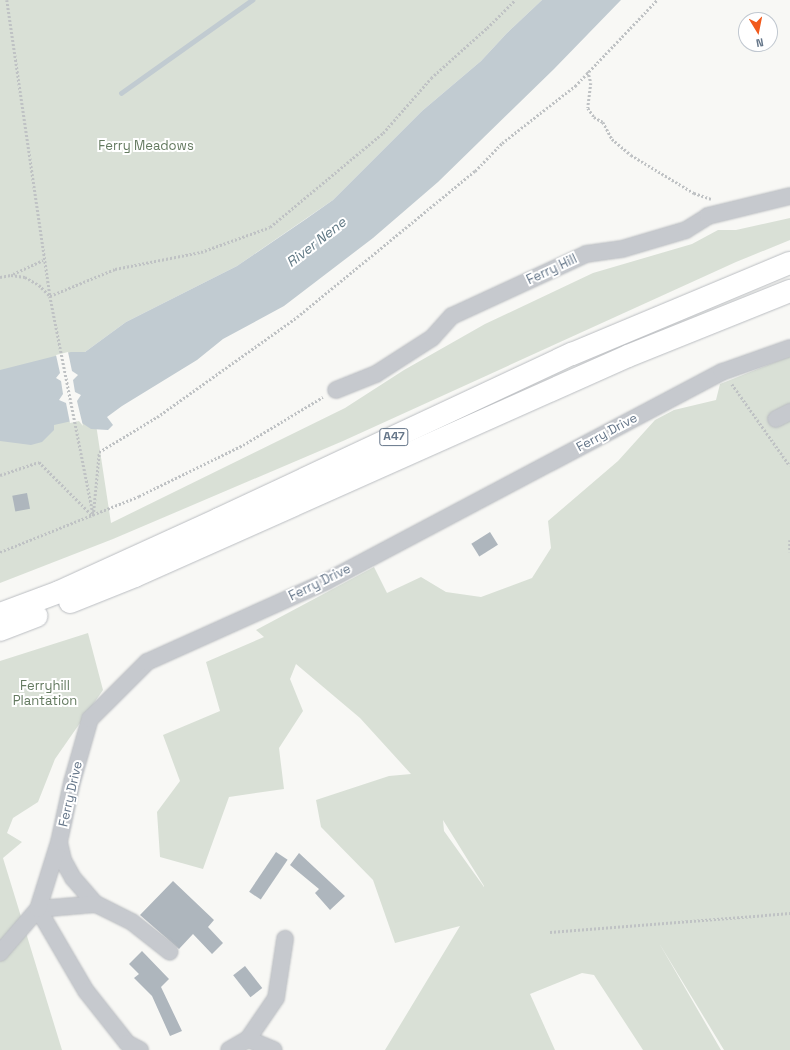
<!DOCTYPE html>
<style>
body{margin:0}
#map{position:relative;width:790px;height:1050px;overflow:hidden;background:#f8f8f5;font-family:"Space Grotesk",sans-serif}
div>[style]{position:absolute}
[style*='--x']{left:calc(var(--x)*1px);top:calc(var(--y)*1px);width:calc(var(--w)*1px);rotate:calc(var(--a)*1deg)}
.green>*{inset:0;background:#d9e0d6}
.water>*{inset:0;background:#c1cbd1}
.pier>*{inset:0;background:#f8f8f5}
.stream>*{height:4.5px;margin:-2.25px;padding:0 2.25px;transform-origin:2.25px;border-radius:2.25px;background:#c1cbd1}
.building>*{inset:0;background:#aeb6bd;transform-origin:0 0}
.path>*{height:2.5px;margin-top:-1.25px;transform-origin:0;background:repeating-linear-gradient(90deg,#bfc2c4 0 2px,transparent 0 4px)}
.roads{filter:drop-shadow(0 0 1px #babdc1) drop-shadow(0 0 1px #babdc1)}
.minor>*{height:16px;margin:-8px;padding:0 8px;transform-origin:8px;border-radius:8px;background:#c6c9ce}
.highway>*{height:22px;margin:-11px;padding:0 11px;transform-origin:11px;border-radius:11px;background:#fff}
span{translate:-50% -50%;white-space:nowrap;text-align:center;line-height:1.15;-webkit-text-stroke:4px #fff;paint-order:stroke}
.shield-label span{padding:1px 3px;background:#fff;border:1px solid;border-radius:3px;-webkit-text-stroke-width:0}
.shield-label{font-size:12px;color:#657689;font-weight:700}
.park-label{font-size:13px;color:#647a60}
.street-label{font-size:13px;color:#657689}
.water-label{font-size:14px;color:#607884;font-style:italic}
.north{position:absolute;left:738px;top:12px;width:40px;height:40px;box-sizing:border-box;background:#fff;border:1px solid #c1c8d0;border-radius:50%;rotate:170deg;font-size:11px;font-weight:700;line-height:16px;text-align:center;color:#657689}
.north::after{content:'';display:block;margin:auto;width:14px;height:18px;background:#f15a1c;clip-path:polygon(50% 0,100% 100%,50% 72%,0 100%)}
</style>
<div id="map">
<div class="green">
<i style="clip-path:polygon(0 0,542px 0,507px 33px,481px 61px,422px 111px,333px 200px,237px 266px,126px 322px,85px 352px,111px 523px,345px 408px,404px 370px,485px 324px,593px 273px,692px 244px,718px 230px,736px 230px,790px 218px,790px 240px,736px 262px,343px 441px,113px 539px,0 583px)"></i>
<i style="clip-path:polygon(evenodd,790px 356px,790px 1050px,724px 1050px,659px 943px,721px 1050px,643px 1050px,594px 975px,582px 973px,530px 994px,555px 1050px,385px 1050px,460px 926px,395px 943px,373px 880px,321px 827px,316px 800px,389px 776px,411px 774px,360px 718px,296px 664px,290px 679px,303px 711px,279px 748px,284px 789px,229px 797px,203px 869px,160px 857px,157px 812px,180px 781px,163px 735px,220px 711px,206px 662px,264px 637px,256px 630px,374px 567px,387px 593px,421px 577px,446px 592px,481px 597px,532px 578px,551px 548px,548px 521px,618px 461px,655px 420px,674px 410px,716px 400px,720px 384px,790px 356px,443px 820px,484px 886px,484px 887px,444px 831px,443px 820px)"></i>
<i style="clip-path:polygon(88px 633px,103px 690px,55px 759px,38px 802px,13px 818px,7px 833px,22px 842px,3px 858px,62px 1050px,0 1050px,0 661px)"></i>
</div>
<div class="water">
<i style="clip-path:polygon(542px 0,621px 0,554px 69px,438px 182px,373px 238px,284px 306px,223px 339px,197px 360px,122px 406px,107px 417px,113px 425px,108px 430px,91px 429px,82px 423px,81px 419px,54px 425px,54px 430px,42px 442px,31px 445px,0 441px,0 370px,71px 352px,85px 352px,126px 322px,237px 266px,306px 219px,333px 200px,422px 111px,481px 61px,507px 33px)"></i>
</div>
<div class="pier">
<i style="clip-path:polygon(68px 352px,72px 371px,78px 375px,73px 380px,75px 392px,81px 395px,77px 401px,83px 426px,79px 421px,70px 423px,66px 403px,59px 400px,63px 394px,61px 381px,56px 378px,60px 373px,56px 355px)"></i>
</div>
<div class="stream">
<i style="--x:121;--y:93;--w:161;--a:-35.4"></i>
</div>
<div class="building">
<i style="left:27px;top:493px;width:16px;height:15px;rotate:79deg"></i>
<i style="left:490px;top:532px;width:15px;height:22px;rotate:58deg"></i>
<i style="left:276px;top:852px;width:14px;height:48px;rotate:34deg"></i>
<i style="clip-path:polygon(299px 853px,345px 896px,330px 910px,315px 893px,319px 889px,290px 865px)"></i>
<i style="clip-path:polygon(173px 881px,214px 920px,208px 927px,223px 943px,212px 954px,193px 934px,179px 949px,140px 915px)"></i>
<i style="clip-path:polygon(142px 951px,169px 979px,161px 987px,182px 1031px,170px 1036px,152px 996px,134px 978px,139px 974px,129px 964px)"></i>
<i style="left:245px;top:966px;width:28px;height:15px;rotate:52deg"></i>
</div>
<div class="path">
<i style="--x:7;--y:0;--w:299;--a:81.7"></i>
<i style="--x:50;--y:296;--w:70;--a:-22.6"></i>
<i style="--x:115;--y:269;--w:88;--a:-11.2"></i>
<i style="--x:201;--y:252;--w:73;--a:-19.9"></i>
<i style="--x:270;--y:227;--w:147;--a:-39.8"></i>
<i style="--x:383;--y:133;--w:73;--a:-48.9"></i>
<i style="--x:431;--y:78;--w:75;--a:-41.8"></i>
<i style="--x:487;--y:28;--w:40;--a:-45"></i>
<i style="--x:588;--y:71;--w:12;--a:76"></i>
<i style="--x:591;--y:83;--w:25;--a:97"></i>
<i style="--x:588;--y:108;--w:11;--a:56"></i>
<i style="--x:594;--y:117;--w:10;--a:29"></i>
<i style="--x:603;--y:122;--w:19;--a:62"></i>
<i style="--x:612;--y:139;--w:25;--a:40"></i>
<i style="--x:631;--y:155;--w:74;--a:31.1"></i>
<i style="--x:694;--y:193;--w:18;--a:19"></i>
<i style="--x:13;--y:274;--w:33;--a:-25"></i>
<i style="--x:0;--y:277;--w:11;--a:-10"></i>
<i style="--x:11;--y:275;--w:14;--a:8"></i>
<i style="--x:25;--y:277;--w:16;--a:30"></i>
<i style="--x:39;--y:285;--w:16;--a:45"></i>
<i style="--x:50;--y:296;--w:222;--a:78.8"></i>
<i style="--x:732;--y:384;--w:100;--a:54.7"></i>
<i style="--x:0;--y:475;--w:41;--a:-18.4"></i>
<i style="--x:39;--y:462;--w:76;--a:45"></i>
<i style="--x:93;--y:516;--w:64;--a:-84.6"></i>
<i style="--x:99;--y:452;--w:68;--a:-31.1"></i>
<i style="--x:157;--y:417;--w:172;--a:-35.5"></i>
<i style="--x:297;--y:317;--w:230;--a:-39.4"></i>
<i style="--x:475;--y:171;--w:39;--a:-46"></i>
<i style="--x:502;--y:143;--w:93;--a:-38"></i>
<i style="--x:575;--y:86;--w:119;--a:-46.4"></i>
<i style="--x:790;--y:540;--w:12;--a:90"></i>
<i style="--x:0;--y:552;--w:150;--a:-21.9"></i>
<i style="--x:139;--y:496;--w:116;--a:-26.1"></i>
<i style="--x:243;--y:445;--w:93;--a:-31"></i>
<i style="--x:550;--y:932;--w:241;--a:-4.5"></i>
</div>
<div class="roads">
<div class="minor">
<i style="--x:336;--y:390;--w:43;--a:-21.8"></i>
<i style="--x:376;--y:374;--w:67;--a:-32.7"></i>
<i style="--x:432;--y:338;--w:30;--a:-48"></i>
<i style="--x:452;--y:316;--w:148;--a:-24.8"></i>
<i style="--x:586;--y:254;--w:36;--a:-8"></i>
<i style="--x:622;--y:249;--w:67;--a:-16.5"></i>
<i style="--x:686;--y:230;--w:26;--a:-32"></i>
<i style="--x:708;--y:216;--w:84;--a:-13.7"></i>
<i style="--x:776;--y:419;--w:16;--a:-27"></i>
<i style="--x:59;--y:842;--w:18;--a:77"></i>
<i style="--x:63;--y:860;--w:21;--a:61"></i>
<i style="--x:73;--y:878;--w:35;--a:49"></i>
<i style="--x:96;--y:904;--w:40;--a:26.6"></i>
<i style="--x:132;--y:922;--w:48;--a:38.3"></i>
<i style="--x:96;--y:904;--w:58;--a:175.1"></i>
<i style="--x:38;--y:909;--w:95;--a:59.7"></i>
<i style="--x:86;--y:991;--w:66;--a:51.7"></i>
<i style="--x:127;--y:1043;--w:15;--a:28"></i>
<i style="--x:0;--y:953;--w:58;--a:-49.2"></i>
<i style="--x:38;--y:909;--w:70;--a:-72.6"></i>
<i style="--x:59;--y:842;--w:61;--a:-77.8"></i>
<i style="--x:72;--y:782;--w:66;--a:-74.1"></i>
<i style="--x:90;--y:719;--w:81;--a:-45"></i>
<i style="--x:147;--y:662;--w:197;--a:-24.2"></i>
<i style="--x:327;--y:581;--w:447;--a:-27.9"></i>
<i style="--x:722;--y:372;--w:72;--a:-19.4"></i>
<i style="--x:248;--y:1039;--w:28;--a:23"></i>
<i style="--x:229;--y:1050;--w:22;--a:-30"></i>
<i style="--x:248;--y:1039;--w:50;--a:-55.7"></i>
<i style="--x:276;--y:998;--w:60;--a:-81.3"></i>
</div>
<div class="highway">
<i style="--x:70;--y:602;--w:70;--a:-21.8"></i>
<i style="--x:135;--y:576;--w:540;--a:-24.05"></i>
<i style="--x:628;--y:356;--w:175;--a:-21.9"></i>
<i style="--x:0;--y:614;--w:63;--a:-20.4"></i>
<i style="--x:59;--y:592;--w:176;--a:-24.5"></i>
<i style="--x:219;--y:519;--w:390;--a:-25.1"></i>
<i style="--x:572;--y:354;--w:236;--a:-22.7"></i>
<i style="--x:0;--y:630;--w:39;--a:-21"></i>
</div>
</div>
<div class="shield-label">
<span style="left:394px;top:437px">A47</span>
</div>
<div class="park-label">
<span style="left:146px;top:146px">Ferry Meadows</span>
<span style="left:45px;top:694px">Ferryhill<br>Plantation</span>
</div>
<div class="street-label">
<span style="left:552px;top:270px;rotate:-25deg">Ferry Hill</span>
<span style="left:607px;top:433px;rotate:-28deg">Ferry Drive</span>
<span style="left:320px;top:583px;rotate:-26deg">Ferry Drive</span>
<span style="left:71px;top:794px;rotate:-77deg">Ferry Drive</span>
</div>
<div class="water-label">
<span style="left:316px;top:242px;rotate:-38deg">River Nene</span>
</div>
<div class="north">N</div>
</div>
